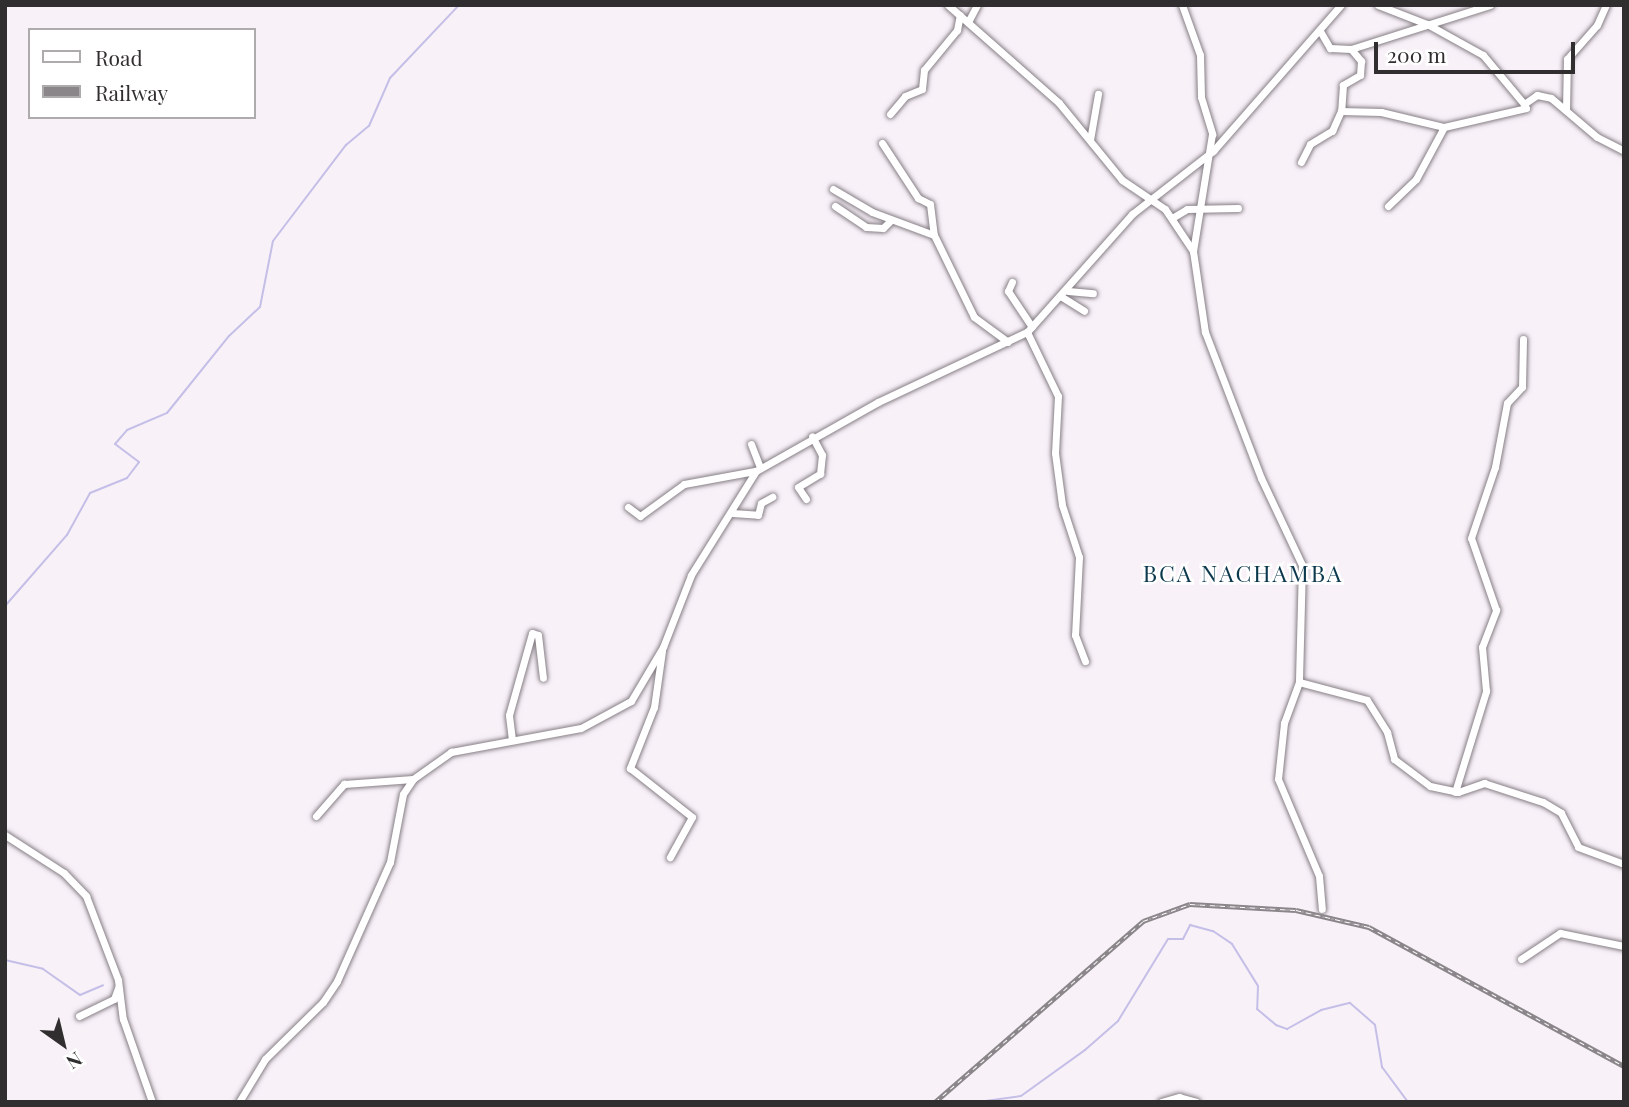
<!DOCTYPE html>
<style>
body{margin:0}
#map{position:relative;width:1629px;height:1107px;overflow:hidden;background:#f8f1f8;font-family:"Playfair Display",serif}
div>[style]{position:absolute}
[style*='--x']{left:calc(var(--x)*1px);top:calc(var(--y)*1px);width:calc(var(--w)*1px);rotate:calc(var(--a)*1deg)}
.stream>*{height:2px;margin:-1px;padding:0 1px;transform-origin:1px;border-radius:1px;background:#c5bfe8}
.roads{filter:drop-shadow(0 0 2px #867f85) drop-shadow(0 0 2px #867f85)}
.minor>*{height:7px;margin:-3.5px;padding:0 3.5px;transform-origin:3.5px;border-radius:3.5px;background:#fff}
.rail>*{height:4.5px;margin-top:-2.25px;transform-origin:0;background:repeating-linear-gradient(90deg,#fff 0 5px,#8b868a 0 10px);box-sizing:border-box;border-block:2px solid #8b868a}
span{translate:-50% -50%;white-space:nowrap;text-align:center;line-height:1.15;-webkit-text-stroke:5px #fff;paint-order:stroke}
.quarter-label{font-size:23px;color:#0d394e;letter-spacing:2px}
.frame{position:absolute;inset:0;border:7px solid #312e30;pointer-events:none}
.legend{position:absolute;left:28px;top:28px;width:228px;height:91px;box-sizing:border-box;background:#fff;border:2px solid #adabac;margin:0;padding:9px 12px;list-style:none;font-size:21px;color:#312e30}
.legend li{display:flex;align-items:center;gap:14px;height:35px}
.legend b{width:35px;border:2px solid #adabac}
.north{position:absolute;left:28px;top:1009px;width:70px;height:70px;-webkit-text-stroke:5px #fff;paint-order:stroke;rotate:146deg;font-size:19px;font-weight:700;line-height:28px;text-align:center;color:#312e30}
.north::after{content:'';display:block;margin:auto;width:24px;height:32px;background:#312e30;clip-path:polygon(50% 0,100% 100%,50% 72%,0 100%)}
.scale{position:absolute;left:1374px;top:42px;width:201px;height:32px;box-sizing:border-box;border:4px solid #312e30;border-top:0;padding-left:9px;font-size:21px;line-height:24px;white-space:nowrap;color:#312e30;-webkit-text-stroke:5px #fff;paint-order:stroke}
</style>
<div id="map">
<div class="stream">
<i style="--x:5;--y:606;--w:94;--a:-48.9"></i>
<i style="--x:67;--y:535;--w:48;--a:-61.3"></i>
<i style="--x:90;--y:493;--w:40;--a:-22"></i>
<i style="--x:127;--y:478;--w:20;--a:-53"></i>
<i style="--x:139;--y:462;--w:30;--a:-143"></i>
<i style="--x:115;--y:444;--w:18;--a:-49"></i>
<i style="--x:127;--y:430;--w:43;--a:-23"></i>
<i style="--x:167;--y:413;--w:99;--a:-51.2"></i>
<i style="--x:229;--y:336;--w:42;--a:-43.1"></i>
<i style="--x:260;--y:307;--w:67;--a:-78.9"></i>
<i style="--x:273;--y:241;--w:121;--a:-52.8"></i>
<i style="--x:346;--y:145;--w:30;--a:-40"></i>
<i style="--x:369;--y:126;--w:52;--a:-66.4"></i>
<i style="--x:390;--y:78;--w:100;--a:-46.6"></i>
<i style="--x:5;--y:960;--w:39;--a:13"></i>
<i style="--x:43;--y:969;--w:45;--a:35.1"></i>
<i style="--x:80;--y:995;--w:25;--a:-23"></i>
<i style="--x:978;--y:1102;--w:43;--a:-7.9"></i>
<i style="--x:1021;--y:1096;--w:79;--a:-35.7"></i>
<i style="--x:1085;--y:1050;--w:44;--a:-41.3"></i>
<i style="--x:1118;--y:1021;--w:96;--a:-58.6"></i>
<i style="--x:1168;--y:939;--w:15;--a:0"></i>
<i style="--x:1183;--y:939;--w:16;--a:-63"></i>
<i style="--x:1190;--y:925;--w:24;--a:15"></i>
<i style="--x:1213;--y:931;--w:23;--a:34"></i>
<i style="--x:1232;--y:944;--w:49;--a:58.2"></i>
<i style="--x:1258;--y:986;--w:23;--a:92"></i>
<i style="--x:1257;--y:1009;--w:25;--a:40"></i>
<i style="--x:1276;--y:1025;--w:12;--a:20"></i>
<i style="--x:1287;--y:1029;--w:39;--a:-29"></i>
<i style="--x:1321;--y:1010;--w:30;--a:-14"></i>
<i style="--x:1350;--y:1003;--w:33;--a:41"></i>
<i style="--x:1375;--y:1025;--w:43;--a:80.5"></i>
<i style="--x:1382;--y:1067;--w:44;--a:53.4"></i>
</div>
<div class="roads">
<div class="minor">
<i style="--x:948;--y:5;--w:148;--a:41.4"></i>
<i style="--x:1059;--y:103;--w:99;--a:50.7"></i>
<i style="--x:1122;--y:180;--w:52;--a:34"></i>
<i style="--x:1165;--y:209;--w:50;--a:56.3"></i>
<i style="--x:1182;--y:5;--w:53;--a:70.2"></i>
<i style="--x:1200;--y:55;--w:42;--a:88.6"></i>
<i style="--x:1201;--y:97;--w:39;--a:73"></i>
<i style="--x:1212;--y:134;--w:119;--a:99.2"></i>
<i style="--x:1193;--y:251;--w:82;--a:81.6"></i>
<i style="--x:1205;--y:332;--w:156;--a:69"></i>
<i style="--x:1261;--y:478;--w:96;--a:64.8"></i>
<i style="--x:1302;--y:565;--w:117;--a:91.5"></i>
<i style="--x:1299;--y:682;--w:44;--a:110.1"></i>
<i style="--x:1284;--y:723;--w:56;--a:96.1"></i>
<i style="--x:1278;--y:779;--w:105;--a:67.1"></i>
<i style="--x:1319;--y:876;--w:33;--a:85"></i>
<i style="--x:1378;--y:5;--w:53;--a:21.2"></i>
<i style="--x:1427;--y:24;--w:64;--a:29"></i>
<i style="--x:1483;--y:55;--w:64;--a:50.1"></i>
<i style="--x:968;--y:22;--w:19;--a:-62"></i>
<i style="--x:1320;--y:31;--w:20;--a:60"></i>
<i style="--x:1330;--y:48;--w:21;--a:3"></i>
<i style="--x:1351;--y:49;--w:146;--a:-17.6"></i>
<i style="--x:1351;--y:49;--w:16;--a:50"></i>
<i style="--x:1361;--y:61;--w:14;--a:94"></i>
<i style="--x:1360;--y:75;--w:20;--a:150"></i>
<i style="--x:1343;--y:85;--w:26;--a:94"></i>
<i style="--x:1341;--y:111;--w:40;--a:1.4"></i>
<i style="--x:1381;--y:112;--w:65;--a:13.4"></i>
<i style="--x:1566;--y:110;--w:51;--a:-88.9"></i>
<i style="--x:1567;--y:59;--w:45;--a:-48.6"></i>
<i style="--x:1597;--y:25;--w:22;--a:-66"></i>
<i style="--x:890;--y:114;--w:23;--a:-50"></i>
<i style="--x:905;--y:96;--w:18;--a:-22"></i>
<i style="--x:922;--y:89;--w:19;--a:-84"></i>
<i style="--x:924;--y:70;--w:52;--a:-50.5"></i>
<i style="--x:957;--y:30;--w:15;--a:-79"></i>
<i style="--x:1090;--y:140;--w:47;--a:-80.1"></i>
<i style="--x:882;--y:143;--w:66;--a:56.8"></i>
<i style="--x:918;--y:198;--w:13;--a:27"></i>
<i style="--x:930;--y:204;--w:31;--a:83"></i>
<i style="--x:934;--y:235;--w:91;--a:64"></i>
<i style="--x:974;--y:317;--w:42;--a:36.3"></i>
<i style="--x:1301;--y:162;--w:20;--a:-63"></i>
<i style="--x:1310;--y:144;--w:26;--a:-31"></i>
<i style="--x:1332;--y:131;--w:22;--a:-66"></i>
<i style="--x:833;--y:189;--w:45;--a:30.5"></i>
<i style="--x:872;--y:212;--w:66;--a:20.4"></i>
<i style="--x:835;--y:206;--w:37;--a:34"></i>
<i style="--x:866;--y:227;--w:17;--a:3"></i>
<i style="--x:883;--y:228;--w:11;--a:-45"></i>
<i style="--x:1388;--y:206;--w:39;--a:-44"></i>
<i style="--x:1416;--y:179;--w:59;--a:-61.7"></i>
<i style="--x:1444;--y:127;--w:84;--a:-13"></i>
<i style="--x:1526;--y:108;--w:4;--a:-117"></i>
<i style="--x:1524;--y:104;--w:16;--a:-35"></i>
<i style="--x:1537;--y:95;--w:14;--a:12"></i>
<i style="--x:1551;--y:98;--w:60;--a:40.3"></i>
<i style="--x:1597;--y:137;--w:30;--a:27"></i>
<i style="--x:1172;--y:218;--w:17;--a:-31"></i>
<i style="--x:1187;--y:209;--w:51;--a:-1.1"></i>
<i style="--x:1012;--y:282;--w:10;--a:114"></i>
<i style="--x:1008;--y:291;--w:43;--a:56.3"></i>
<i style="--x:1068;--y:291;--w:25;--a:5"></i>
<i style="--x:1062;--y:297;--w:26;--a:32"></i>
<i style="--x:1027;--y:332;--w:71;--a:64.2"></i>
<i style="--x:1058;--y:396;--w:57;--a:93"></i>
<i style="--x:1055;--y:453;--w:52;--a:82.3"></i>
<i style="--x:1062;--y:505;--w:55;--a:71.9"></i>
<i style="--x:1079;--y:557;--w:78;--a:92.9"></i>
<i style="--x:1075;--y:635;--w:28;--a:69"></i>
<i style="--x:751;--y:444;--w:25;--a:69"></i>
<i style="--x:806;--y:499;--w:14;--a:-124"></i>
<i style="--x:798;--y:487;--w:26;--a:-31"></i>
<i style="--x:820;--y:474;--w:19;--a:-84"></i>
<i style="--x:822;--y:455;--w:21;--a:-118"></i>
<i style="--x:628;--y:507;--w:15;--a:37"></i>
<i style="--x:640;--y:516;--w:54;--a:-36"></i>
<i style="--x:684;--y:484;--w:72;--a:-10.4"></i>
<i style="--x:732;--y:513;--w:26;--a:4"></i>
<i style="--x:758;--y:515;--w:12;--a:-76"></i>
<i style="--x:761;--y:503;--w:13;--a:-29"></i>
<i style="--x:662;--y:651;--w:57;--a:98.1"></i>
<i style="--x:654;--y:707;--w:66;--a:111.5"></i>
<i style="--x:630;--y:768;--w:79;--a:38.3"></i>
<i style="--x:692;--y:817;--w:46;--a:118.8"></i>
<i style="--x:1299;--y:682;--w:70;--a:14.8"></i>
<i style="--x:1367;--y:700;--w:38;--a:58"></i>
<i style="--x:1387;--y:732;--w:28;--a:75"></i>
<i style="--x:1394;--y:759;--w:45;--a:36.9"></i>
<i style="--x:1430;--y:786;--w:29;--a:12"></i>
<i style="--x:1458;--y:792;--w:28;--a:-19"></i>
<i style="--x:1484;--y:783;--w:62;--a:17.9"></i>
<i style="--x:1543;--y:802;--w:21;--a:31"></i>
<i style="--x:1561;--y:813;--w:38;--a:63"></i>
<i style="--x:1578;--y:847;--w:49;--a:20.3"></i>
<i style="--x:512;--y:740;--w:25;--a:-97"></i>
<i style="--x:509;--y:715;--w:85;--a:-74.3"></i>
<i style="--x:532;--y:633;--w:6;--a:18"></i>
<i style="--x:538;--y:635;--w:43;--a:83.4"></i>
<i style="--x:1455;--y:792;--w:106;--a:-72.9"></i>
<i style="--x:1486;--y:691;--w:44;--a:-95.2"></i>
<i style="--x:1482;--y:647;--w:40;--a:-69"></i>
<i style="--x:1496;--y:610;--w:76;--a:-109.1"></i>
<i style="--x:1471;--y:538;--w:75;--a:-71.3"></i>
<i style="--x:1495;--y:467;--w:65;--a:-79.4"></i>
<i style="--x:1507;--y:403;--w:22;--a:-47"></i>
<i style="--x:1522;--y:387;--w:48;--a:-88.8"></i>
<i style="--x:316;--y:816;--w:43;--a:-48.8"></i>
<i style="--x:344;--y:784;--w:69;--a:-4.1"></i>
<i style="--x:5;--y:835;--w:70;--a:32.8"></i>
<i style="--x:64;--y:873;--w:32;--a:46"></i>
<i style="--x:86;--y:896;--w:90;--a:69.1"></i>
<i style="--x:118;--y:980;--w:39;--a:83"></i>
<i style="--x:123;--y:1019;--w:88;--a:70.7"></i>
<i style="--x:1521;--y:959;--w:47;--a:-33.7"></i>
<i style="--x:1560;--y:933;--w:65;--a:11.5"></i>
<i style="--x:79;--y:1016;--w:39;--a:-26"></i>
<i style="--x:114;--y:999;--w:12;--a:-70"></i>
<i style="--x:239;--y:1102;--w:50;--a:-58.8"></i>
<i style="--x:265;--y:1059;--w:81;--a:-44.5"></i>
<i style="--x:323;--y:1002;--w:25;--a:-56"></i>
<i style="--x:337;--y:981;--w:130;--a:-66"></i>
<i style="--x:390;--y:862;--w:69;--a:-79.2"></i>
<i style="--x:403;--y:794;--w:18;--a:-56"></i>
<i style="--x:413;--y:779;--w:47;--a:-35.4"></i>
<i style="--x:451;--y:752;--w:132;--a:-10.5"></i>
<i style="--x:581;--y:728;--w:57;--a:-28.4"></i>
<i style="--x:631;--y:701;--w:63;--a:-59.3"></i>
<i style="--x:663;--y:647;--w:77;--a:-68.7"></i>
<i style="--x:691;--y:575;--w:123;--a:-58"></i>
<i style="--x:756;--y:471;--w:140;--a:-29.5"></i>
<i style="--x:878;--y:402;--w:165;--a:-25.2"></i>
<i style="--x:1027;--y:332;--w:158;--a:-48.3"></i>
<i style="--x:1132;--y:214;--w:103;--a:-37.9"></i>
<i style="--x:1213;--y:151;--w:194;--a:-48.8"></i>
<i style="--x:1161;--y:1102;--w:19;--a:-16"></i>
<i style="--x:1179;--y:1097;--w:18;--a:16"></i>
</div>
</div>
<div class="rail">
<i style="--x:935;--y:1102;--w:276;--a:-41"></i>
<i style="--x:1143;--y:921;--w:50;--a:-19.9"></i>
<i style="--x:1190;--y:904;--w:106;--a:3.2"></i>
<i style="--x:1296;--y:910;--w:75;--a:13.1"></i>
<i style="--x:1369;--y:927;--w:290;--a:28.6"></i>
</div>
<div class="quarter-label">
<span style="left:1243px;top:573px">BCA NACHAMBA</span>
</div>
<div class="frame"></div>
<ul class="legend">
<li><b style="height:9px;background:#fff"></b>Road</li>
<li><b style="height:9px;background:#8b868a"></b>Railway</li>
</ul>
<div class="north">N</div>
<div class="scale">200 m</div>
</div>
